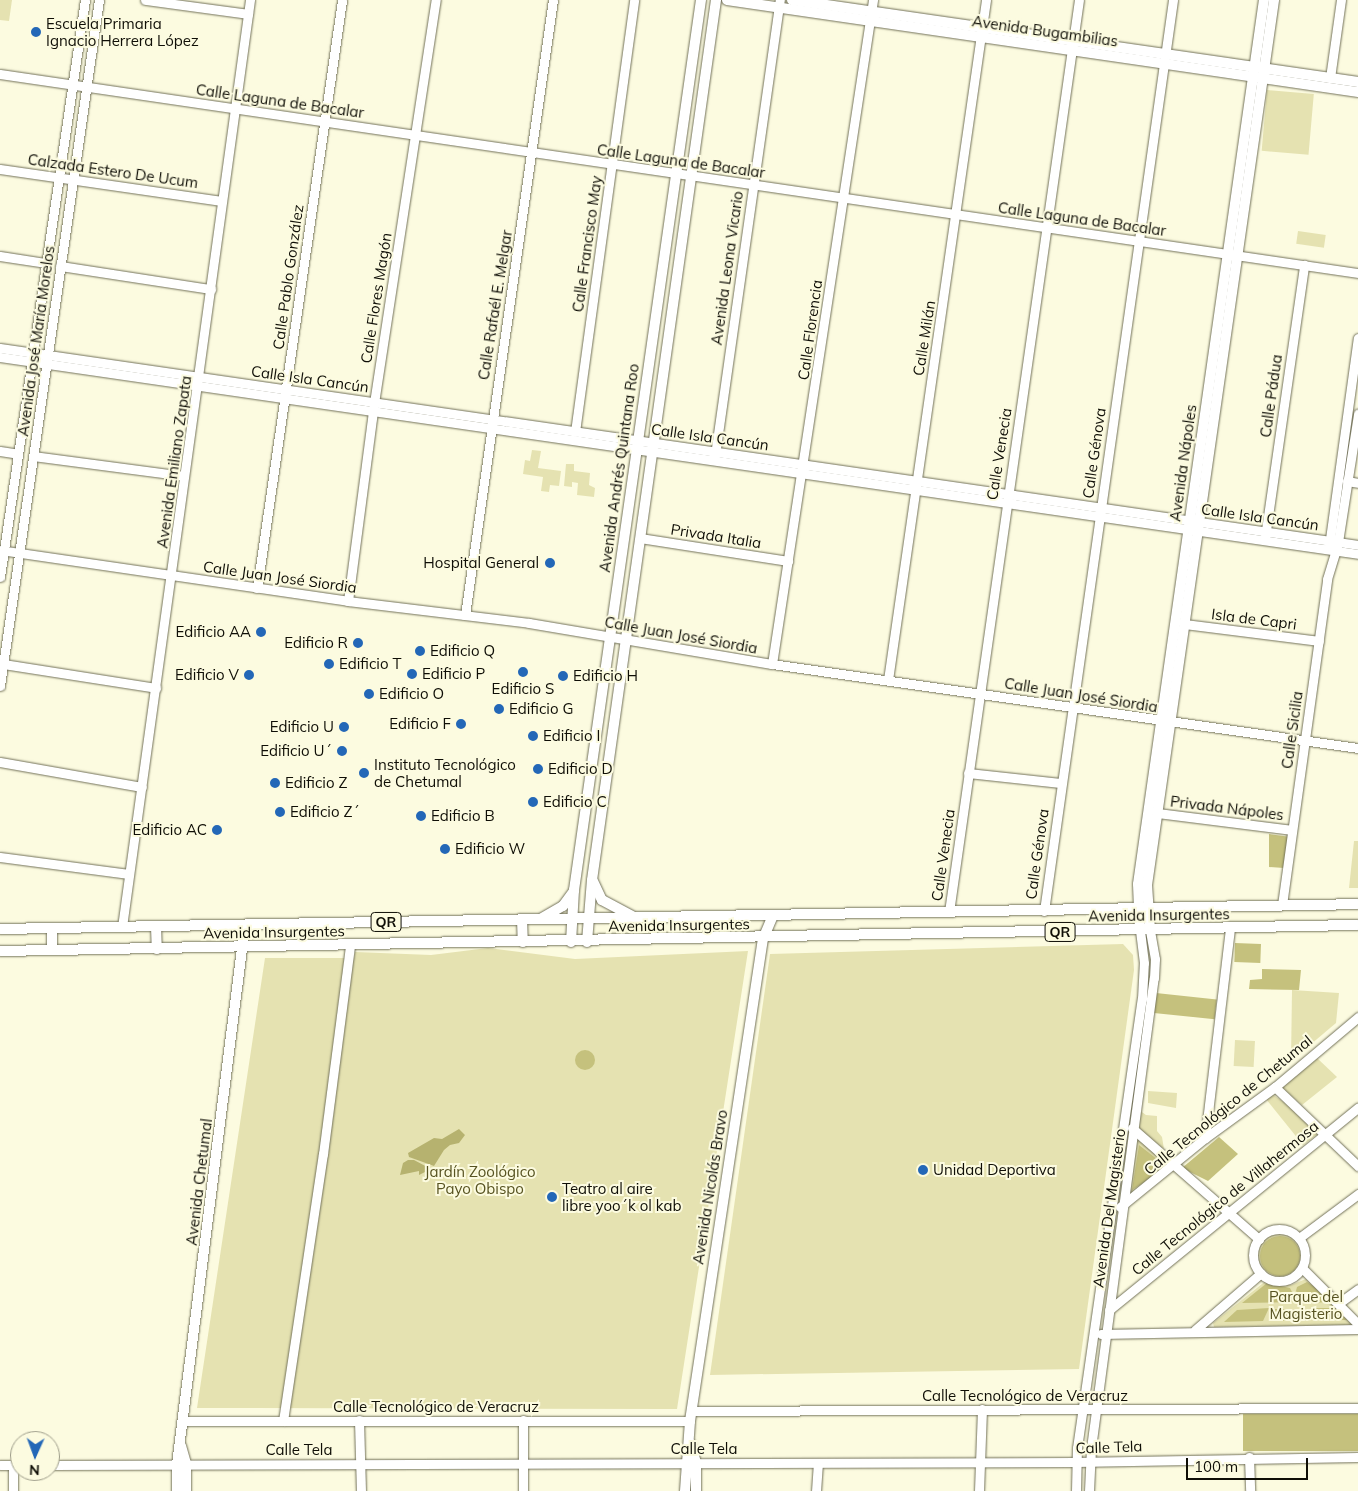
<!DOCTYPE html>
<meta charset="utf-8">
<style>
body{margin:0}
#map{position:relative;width:1358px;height:1491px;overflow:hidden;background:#fcfbe0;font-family:Mulish,sans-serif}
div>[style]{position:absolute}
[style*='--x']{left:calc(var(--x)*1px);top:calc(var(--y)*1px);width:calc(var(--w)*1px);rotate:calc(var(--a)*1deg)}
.green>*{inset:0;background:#e5e2b1;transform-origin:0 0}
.round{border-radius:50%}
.forest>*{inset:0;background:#c5c17d;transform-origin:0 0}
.water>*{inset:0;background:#b6b26f}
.roads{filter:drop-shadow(0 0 1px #727159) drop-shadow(0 0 1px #727159)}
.minor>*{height:9px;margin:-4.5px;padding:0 4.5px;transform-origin:4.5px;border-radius:4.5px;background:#fff}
.minor>.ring{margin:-4.5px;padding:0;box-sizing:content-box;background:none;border:9px solid #fff;border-radius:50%}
.major>*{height:10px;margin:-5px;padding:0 5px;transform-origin:5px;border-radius:5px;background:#fff}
.dots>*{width:14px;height:14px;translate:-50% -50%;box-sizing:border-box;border:2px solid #fcfbe0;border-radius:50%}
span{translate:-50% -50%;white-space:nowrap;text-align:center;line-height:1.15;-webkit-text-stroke:4px #fcfbe0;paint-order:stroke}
.shield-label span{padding:1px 4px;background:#fcfbe0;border:1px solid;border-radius:4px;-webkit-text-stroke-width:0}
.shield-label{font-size:14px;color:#0f0e06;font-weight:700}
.poi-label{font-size:15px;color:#0f0e06}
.left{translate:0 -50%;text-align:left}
.right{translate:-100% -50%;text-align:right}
.street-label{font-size:15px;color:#0f0e06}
.park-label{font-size:15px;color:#575321}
.north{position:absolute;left:10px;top:1431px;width:50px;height:50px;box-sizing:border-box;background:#fcfbe0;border:1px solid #9d9c89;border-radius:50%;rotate:182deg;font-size:14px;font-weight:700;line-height:20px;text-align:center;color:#0f0e06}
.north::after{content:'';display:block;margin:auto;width:18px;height:22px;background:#2367b7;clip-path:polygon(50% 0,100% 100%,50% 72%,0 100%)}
.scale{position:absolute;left:1186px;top:1458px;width:122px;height:22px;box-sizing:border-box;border:2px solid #0f0e06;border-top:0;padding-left:6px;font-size:15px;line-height:18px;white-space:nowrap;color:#0f0e06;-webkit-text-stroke:4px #fcfbe0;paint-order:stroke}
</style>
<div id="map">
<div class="green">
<i style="clip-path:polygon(0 0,12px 0,9px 21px,0 20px)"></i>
<i style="left:1267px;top:90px;width:47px;height:61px;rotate:5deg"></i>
<i style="left:1298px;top:231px;width:28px;height:13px;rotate:8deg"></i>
<i style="clip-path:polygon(532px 450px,541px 451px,538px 468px,561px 471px,559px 486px,550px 485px,549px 492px,541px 491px,543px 477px,523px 474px,525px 460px,530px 461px)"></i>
<i style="clip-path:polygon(566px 464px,574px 464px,574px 471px,590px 473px,589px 485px,595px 488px,594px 497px,577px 495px,578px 483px,572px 482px,572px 487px,564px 486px)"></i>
<i style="clip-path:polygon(1354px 841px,1358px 841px,1358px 888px,1349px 888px)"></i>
<i style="clip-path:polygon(1123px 944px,1133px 955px,1134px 970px,1079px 1369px,710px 1375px,770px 954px)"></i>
<i style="clip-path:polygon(488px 948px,575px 959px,748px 951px,677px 1409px,197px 1408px,265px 958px,354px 958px,355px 952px,431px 955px)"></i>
<i style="clip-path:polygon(1292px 990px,1339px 993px,1336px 1023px,1291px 1061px)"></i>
<i style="left:1235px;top:1040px;width:20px;height:26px;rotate:3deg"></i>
<i style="clip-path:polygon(1317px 1058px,1337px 1077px,1302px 1105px,1281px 1087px)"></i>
<i style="clip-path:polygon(1148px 1091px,1177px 1093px,1176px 1108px,1148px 1103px)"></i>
<i style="clip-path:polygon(1272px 1094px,1285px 1103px,1319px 1133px,1303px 1145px,1266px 1099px)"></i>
<i style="clip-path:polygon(1139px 1110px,1146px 1115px,1157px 1116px,1157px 1131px,1162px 1137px,1164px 1149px,1139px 1129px)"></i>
<i style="clip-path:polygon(1137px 1136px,1169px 1167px,1128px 1201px)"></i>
<i class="round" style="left:1257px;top:1232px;width:46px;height:46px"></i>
<i style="clip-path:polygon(1306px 1279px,1356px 1325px,1214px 1327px,1213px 1323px,1267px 1280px,1291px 1285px)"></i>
</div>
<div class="forest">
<i style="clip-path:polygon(1269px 834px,1291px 837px,1284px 868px,1269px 867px)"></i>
<i style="left:1235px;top:943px;width:26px;height:19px;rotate:2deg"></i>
<i style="clip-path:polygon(1262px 969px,1301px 970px,1299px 990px,1249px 989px,1250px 980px,1262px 979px)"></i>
<i style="left:1156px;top:993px;width:61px;height:20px;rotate:6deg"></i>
<i class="round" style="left:575px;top:1050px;width:20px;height:20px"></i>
<i style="clip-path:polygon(1219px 1137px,1238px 1154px,1208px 1181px,1182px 1168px)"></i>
<i style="clip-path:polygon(1139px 1145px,1167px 1167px,1132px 1190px)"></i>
<i class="round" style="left:1260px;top:1236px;width:40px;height:40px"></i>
<i style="clip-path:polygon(1307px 1282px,1321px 1291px,1331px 1302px,1304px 1303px,1296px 1291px,1297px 1287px)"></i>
<i style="clip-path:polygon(1267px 1283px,1290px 1288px,1297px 1302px,1242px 1303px)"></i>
<i style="clip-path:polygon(1269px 1308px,1263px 1321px,1224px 1322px,1237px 1310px)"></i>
<i style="clip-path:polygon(1312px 1308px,1337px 1308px,1347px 1320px,1320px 1320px)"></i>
<i style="clip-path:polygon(1275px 1309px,1300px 1309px,1310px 1321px,1271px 1321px)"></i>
<i style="left:1358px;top:1414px;width:37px;height:115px;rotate:90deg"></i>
</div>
<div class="water">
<i style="clip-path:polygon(459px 1129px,465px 1135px,459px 1143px,450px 1145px,444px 1150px,434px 1166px,409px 1157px,408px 1153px,434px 1138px,442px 1139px)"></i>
<i style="clip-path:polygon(408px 1160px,414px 1160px,431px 1169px,419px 1175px,419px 1171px,400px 1175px,403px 1163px)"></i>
</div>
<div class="roads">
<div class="minor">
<i style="--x:145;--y:0;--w:104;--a:7.7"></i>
<i style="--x:0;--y:74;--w:1373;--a:8.34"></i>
<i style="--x:1330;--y:78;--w:79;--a:-82"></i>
<i style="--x:0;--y:169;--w:224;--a:8.2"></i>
<i style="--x:0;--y:256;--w:47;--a:8.7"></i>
<i style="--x:60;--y:266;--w:153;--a:8.7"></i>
<i style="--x:0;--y:348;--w:1372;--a:8.25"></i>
<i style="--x:0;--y:357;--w:1372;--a:8.25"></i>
<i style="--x:575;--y:432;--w:436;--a:-82.2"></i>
<i style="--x:0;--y:451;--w:18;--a:9"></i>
<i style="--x:715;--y:455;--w:460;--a:-81.9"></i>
<i style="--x:33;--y:456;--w:152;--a:7.5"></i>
<i style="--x:1347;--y:481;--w:11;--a:10"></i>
<i style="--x:1265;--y:537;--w:275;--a:-81.8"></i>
<i style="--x:640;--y:538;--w:150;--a:8.8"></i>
<i style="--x:1329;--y:546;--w:210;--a:-82.1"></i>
<i style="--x:0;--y:550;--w:352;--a:8.3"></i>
<i style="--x:348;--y:601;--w:182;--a:6.9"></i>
<i style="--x:529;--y:623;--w:246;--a:9.6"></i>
<i style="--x:772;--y:664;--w:592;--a:8.16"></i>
<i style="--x:0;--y:577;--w:583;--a:-81.62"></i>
<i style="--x:257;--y:588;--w:594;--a:-81.77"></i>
<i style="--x:348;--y:601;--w:200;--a:-82.5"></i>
<i style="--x:374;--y:403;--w:408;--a:-81.3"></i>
<i style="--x:465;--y:615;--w:621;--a:-81.86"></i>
<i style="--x:1185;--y:624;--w:135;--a:7.2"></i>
<i style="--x:3;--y:664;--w:155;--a:8.9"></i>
<i style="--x:772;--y:664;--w:672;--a:-81.35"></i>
<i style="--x:888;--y:680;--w:687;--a:-81.8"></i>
<i style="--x:0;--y:686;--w:693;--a:-81.79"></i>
<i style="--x:0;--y:762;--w:144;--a:10"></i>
<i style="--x:968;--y:773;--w:93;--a:6.2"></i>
<i style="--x:1158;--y:813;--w:135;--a:7.2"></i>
<i style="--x:0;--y:857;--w:130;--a:7.5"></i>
<i style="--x:1282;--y:905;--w:329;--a:-82.1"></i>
<i style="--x:1327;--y:579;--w:39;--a:-73"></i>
<i style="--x:1338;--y:542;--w:130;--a:-81.1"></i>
<i style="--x:1044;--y:911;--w:920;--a:-81.94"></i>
<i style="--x:949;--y:912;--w:921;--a:-81.89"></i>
<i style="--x:122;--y:927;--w:936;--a:-82.14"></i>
<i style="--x:1275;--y:1087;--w:115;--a:43.6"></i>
<i style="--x:1132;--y:1128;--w:169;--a:41.2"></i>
<i style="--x:1205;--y:1138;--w:211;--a:-83.2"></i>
<i style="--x:1120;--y:1207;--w:109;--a:-39.1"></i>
<i style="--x:1205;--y:1138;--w:87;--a:-36.1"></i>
<i style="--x:1275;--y:1087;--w:109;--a:-40.1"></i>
<i class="ring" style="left:1253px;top:1229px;width:43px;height:43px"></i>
<i style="--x:1299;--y:1238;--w:74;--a:-36.7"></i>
<i style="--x:1302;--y:1268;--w:79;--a:45"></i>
<i style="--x:1339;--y:1303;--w:24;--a:-36"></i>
<i style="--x:1109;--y:1310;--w:321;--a:-39.1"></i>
<i style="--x:1195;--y:1330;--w:87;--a:-40.8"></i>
<i style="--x:1101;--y:1334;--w:257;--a:-1.1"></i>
<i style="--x:691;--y:1411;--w:667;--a:-0.26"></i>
<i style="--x:359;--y:1420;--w:71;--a:88.4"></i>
<i style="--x:523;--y:1420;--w:71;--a:90"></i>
<i style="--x:182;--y:1421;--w:508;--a:0"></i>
<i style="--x:283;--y:1421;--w:270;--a:-81.5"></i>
<i style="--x:323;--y:1154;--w:210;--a:-82.6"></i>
<i style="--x:1249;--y:1457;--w:34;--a:88"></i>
<i style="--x:0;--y:1465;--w:20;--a:0"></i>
<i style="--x:50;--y:1465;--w:1026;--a:-0.17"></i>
<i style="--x:1076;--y:1462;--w:282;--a:-1"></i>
<i style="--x:13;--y:1491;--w:26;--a:-90"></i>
<i style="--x:816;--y:1491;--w:28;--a:-86"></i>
<i style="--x:979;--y:1491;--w:82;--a:-87.9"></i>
<i style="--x:1076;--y:1491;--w:43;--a:-88.7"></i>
<i style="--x:1077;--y:1448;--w:454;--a:-81.8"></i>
<i style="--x:1142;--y:999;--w:36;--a:-87"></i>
<i style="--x:1144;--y:963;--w:33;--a:-97"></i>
<i style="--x:1089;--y:1491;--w:43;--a:-87.3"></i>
<i style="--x:1091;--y:1448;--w:474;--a:-82.4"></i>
<i style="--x:1154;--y:978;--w:19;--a:-87"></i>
<i style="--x:1155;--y:959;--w:29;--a:-100"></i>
</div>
<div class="major">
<i style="--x:727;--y:0;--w:638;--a:8.3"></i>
<i style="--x:792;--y:0;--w:572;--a:8.24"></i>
<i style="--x:593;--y:881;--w:21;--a:65"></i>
<i style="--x:602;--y:900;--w:34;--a:28"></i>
<i style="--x:542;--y:918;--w:24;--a:-30"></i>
<i style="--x:563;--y:906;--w:19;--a:-54"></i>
<i style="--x:522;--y:919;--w:23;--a:88"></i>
<i style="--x:156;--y:926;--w:23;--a:88"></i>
<i style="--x:52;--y:928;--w:22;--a:90"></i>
<i style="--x:0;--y:929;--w:1358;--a:-1.05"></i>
<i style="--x:1140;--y:930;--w:46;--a:-92.5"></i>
<i style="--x:1138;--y:884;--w:893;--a:-81.89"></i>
<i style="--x:1150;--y:930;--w:45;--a:-93.8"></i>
<i style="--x:1147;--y:885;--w:894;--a:-81.83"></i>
<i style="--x:571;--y:942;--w:52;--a:-86.7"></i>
<i style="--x:574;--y:890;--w:899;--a:-81.88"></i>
<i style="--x:587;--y:942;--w:62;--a:-85.4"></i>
<i style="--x:592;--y:880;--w:889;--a:-81.98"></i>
<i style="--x:0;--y:951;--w:1358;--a:-1.1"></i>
<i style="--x:690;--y:1443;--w:21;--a:73"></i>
<i style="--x:696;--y:1463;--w:28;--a:90"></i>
<i style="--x:181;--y:1446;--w:19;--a:74"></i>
<i style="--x:186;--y:1464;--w:27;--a:90"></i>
<i style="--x:177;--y:1491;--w:27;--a:-90"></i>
<i style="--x:177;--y:1464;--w:543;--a:-82.81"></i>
<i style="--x:685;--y:1491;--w:70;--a:-85.9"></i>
<i style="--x:690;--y:1421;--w:487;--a:-81.4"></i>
<i style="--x:763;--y:939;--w:26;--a:-67"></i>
</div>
</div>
<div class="dots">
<i style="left:36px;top:32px;background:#2367b7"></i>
<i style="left:550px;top:563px;background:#2367b7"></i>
<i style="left:261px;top:632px;background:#2367b7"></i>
<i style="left:358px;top:643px;background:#2367b7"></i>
<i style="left:420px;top:651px;background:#2367b7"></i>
<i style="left:329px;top:664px;background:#2367b7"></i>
<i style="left:523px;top:672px;background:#2367b7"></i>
<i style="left:412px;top:674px;background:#2367b7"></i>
<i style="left:249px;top:675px;background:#2367b7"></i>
<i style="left:563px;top:676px;background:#2367b7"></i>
<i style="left:369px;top:694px;background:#2367b7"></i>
<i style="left:499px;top:709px;background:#2367b7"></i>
<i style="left:461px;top:724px;background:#2367b7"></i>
<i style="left:344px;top:727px;background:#2367b7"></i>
<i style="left:533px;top:736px;background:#2367b7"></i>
<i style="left:342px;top:751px;background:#2367b7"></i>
<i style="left:538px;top:769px;background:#2367b7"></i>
<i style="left:364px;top:773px;background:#2367b7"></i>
<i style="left:275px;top:783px;background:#2367b7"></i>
<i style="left:533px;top:802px;background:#2367b7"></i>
<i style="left:280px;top:812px;background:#2367b7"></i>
<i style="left:421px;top:816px;background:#2367b7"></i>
<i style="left:217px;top:830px;background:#2367b7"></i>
<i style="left:445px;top:849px;background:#2367b7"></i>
<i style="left:923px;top:1170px;background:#2367b7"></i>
<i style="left:552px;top:1197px;background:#2367b7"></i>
</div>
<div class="shield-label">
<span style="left:386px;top:922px">QR</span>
<span style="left:1060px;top:932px">QR</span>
</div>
<div class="poi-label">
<span class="left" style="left:46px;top:32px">Escuela Primaria<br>Ignacio Herrera López</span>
<span class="right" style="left:539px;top:563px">Hospital General</span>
<span class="right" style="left:251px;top:632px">Edificio AA</span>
<span class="right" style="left:348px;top:643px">Edificio R</span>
<span class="left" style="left:430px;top:651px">Edificio Q</span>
<span class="left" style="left:339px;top:664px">Edificio T</span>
<span class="left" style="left:422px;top:674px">Edificio P</span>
<span class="right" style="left:239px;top:675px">Edificio V</span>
<span class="left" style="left:573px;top:676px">Edificio H</span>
<span style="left:523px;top:689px">Edificio S</span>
<span class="left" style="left:379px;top:694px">Edificio O</span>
<span class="left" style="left:509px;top:709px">Edificio G</span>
<span class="right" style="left:451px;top:724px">Edificio F</span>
<span class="right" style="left:334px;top:727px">Edificio U</span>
<span class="left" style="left:543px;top:736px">Edificio I</span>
<span class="right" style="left:332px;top:751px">Edificio U´</span>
<span class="left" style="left:374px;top:773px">Instituto Tecnológico<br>de Chetumal</span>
<span class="left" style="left:548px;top:769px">Edificio D</span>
<span class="left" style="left:285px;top:783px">Edificio Z</span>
<span class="left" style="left:543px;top:802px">Edificio C</span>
<span class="left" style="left:290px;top:812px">Edificio Z´</span>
<span class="left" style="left:431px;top:816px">Edificio B</span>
<span class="right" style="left:207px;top:830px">Edificio AC</span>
<span class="left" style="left:455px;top:849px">Edificio W</span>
<span class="left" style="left:933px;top:1170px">Unidad Deportiva</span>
<span class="left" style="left:562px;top:1197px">Teatro al aire<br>libre yoo´k ol kab</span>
</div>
<div class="street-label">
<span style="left:1045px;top:31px;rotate:8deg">Avenida Bugambilias</span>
<span style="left:280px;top:101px;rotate:8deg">Calle Laguna de Bacalar</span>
<span style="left:681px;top:161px;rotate:8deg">Calle Laguna de Bacalar</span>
<span style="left:113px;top:171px;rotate:8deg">Calzada Estero De Ucum</span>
<span style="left:1082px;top:219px;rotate:8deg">Calle Laguna de Bacalar</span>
<span style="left:587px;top:244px;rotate:-82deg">Calle Francisco May</span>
<span style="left:727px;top:268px;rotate:-82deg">Avenida Leona Vicario</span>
<span style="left:288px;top:277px;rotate:-82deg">Calle Pablo González</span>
<span style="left:376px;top:298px;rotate:-81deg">Calle Flores Magón</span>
<span style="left:495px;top:305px;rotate:-81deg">Calle Rafaél E. Melgar</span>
<span style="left:810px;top:330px;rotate:-82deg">Calle Florencia</span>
<span style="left:924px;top:338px;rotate:-81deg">Calle Milán</span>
<span style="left:36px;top:341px;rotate:-82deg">Avenida José María Morelos</span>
<span style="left:310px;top:379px;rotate:8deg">Calle Isla Cancún</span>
<span style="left:1271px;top:396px;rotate:-82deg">Calle Pádua</span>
<span style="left:710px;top:437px;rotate:8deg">Calle Isla Cancún</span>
<span style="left:1094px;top:453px;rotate:-82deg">Calle Génova</span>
<span style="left:999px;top:454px;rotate:-81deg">Calle Venecia</span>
<span style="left:174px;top:462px;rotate:-82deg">Avenida Emiliano Zapata</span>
<span style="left:1183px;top:463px;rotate:-82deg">Avenida Nápoles</span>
<span style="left:619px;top:468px;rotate:-82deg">Avenida Andrés Quintana Roo</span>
<span style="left:1260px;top:517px;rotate:8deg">Calle Isla Cancún</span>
<span style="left:716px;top:536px;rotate:9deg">Privada Italia</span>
<span style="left:280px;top:577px;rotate:8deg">Calle Juan José Siordia</span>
<span style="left:1254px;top:619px;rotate:7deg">Isla de Capri</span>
<span style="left:681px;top:635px;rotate:10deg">Calle Juan José Siordia</span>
<span style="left:1081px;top:695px;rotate:9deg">Calle Juan José Siordia</span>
<span style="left:1292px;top:730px;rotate:-82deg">Calle Sicilia</span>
<span style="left:1227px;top:808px;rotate:7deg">Privada Nápoles</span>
<span style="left:1037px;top:854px;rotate:-82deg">Calle Génova</span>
<span style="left:943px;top:855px;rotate:-82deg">Calle Venecia</span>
<span style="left:1159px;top:915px;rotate:-1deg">Avenida Insurgentes</span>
<span style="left:679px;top:925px;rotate:-1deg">Avenida Insurgentes</span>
<span style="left:274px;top:932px;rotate:-1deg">Avenida Insurgentes</span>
<span style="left:1228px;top:1105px;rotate:-39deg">Calle Tecnológico de Chetumal</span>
<span style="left:199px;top:1182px;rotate:-83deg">Avenida Chetumal</span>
<span style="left:710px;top:1187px;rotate:-81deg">Avenida Nicolás Bravo</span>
<span style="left:1225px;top:1198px;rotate:-39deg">Calle Tecnológico de Villahermosa</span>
<span style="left:1109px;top:1208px;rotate:-82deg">Avenida Del Magisterio</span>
<span style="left:1025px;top:1396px">Calle Tecnológico de Veracruz</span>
<span style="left:436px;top:1407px">Calle Tecnológico de Veracruz</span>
<span style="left:1109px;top:1447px;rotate:-2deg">Calle Tela</span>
<span style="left:704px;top:1449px">Calle Tela</span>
<span style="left:299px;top:1450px">Calle Tela</span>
</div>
<div class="park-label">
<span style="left:480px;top:1180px">Jardín Zoológico<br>Payo Obispo</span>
<span style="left:1306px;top:1305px">Parque del<br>Magisterio</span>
</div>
<div class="north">N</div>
<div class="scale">100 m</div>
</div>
